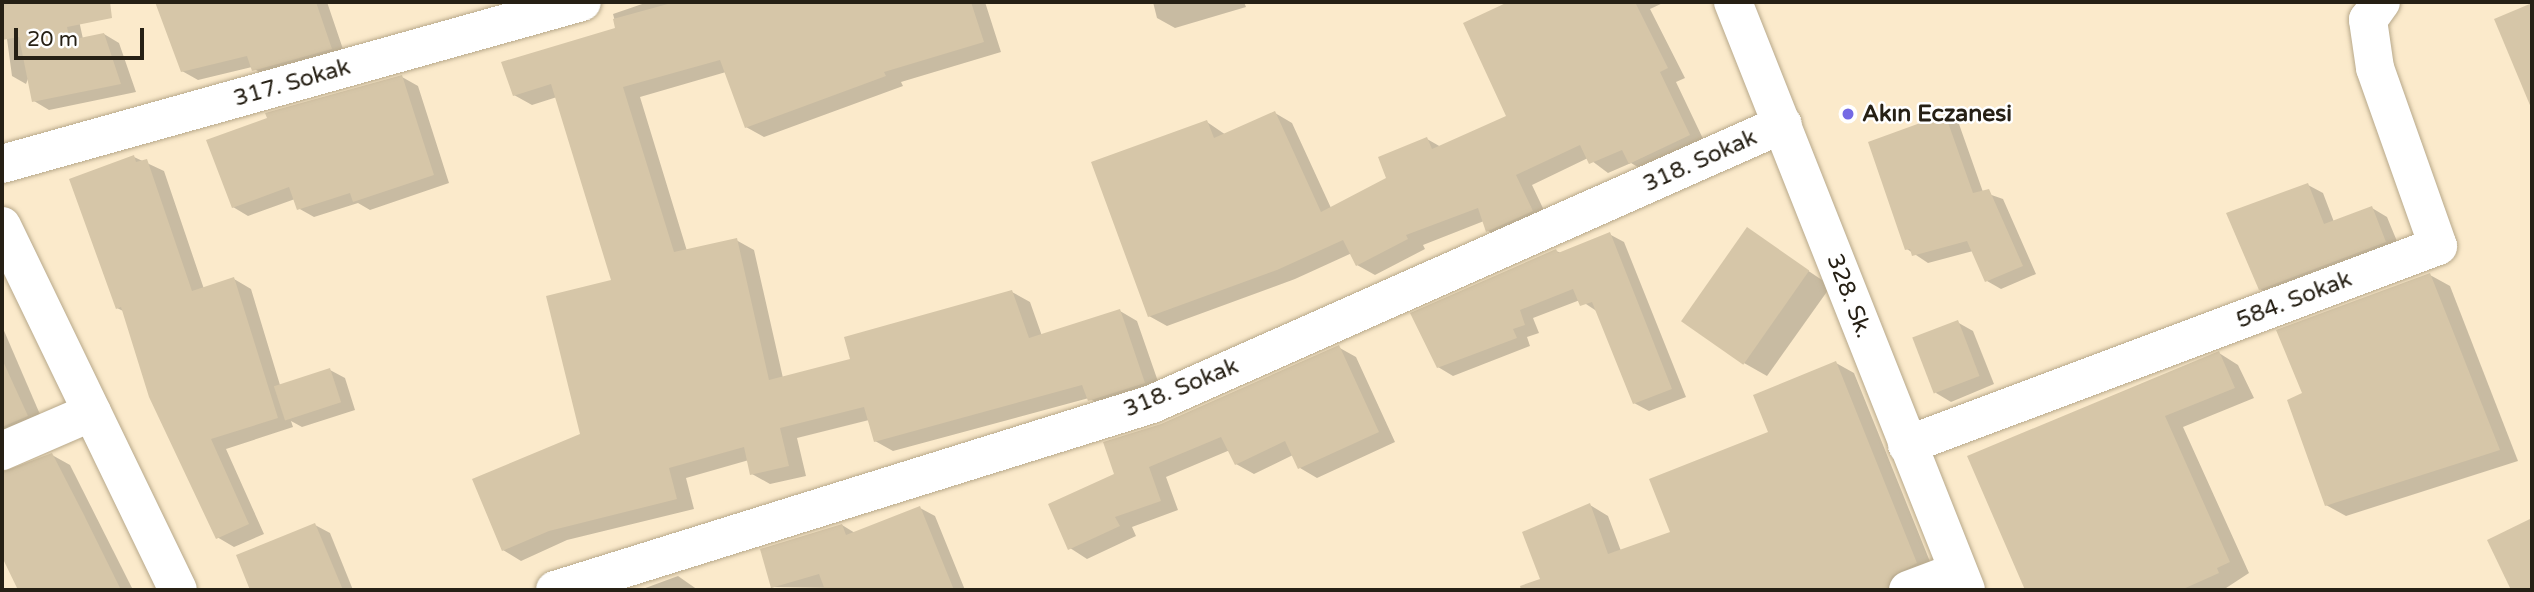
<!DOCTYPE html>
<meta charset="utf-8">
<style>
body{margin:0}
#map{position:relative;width:2534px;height:592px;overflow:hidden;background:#fbeacb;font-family:"Varela Round",sans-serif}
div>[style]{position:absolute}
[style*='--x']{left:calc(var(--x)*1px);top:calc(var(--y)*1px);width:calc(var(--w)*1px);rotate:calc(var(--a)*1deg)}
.shadow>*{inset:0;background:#0003}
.building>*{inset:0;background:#d6c6a8;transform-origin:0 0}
.roads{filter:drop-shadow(0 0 2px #b7a88a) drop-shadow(0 0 2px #b7a88a)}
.minor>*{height:38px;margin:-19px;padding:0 19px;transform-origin:19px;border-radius:19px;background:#fff}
.major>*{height:38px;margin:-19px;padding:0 19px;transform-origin:19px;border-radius:19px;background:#fff}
.dots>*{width:19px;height:19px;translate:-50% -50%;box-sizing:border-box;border:4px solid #fff;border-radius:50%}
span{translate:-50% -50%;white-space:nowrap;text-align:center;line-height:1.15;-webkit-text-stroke:5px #fff;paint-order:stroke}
.street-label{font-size:23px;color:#262015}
.poi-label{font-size:23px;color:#262015;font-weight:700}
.left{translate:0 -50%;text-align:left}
.frame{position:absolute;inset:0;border:4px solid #262015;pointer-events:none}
.scale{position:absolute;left:14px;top:28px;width:130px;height:32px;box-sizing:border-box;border:4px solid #262015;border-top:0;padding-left:9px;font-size:21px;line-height:24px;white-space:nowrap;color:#262015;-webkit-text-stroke:5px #fff;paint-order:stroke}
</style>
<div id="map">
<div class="shadow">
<i style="clip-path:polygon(2px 2px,75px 2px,83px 39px,104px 34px,119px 43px,136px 92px,49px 110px,34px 101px,29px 76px,26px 84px,12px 76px)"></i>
<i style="clip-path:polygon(157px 2px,327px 2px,346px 58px,269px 79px,252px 67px,198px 80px,182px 71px)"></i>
<i style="clip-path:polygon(648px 2px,985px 2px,1001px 52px,901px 82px,903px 86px,764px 137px,746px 127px,726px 72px,640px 97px,687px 251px,736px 240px,754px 250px,783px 378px,852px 361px,1012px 292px,1030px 302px,1042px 336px,1120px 311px,1137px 321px,1162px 393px,1107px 410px,1089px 398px,893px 451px,875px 441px,869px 420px,797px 438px,806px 476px,770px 484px,752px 474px,749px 460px,686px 478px,694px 509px,567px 540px,521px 561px,503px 550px,583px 435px,614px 281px,557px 97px,532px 105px,514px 95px,617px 29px,613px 14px)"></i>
<i style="clip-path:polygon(1153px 2px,1244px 2px,1246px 7px,1175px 28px,1157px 18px)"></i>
<i style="clip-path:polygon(1512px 2px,1665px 2px,1650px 9px,1685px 78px,1676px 82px,1706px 145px,1648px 173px,1631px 163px,1608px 173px,1588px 158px,1532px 185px,1549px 221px,1505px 241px,1488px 231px,1484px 221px,1423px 245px,1425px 249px,1375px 275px,1357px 265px,1352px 253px,1295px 279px,1167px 326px,1149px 316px,1207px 122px,1226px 135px,1275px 113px,1292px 123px,1331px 208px,1388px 179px,1427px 139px,1441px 147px,1508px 116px,1465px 24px)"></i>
<i style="clip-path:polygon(2532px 5px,2532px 107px,2496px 20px)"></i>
<i style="clip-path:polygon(402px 77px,418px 86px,449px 183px,370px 210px,358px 203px,314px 217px,298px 208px,295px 199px,248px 216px,233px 207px)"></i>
<i style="clip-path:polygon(1945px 116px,1959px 124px,1983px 192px,2003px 199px,2036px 274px,2001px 289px,1987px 281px,1973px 251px,1928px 263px,1907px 249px)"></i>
<i style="clip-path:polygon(134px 157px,164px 171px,204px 289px,234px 279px,251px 289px,280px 385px,330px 370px,345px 378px,355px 410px,302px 427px,291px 421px,293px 427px,226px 449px,264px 534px,234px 547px,217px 537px,125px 312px,117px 308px)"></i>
<i style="clip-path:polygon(2308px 185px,2323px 193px,2334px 222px,2372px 208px,2387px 217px,2401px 251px,2275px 298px,2260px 289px)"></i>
<i style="clip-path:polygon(1747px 230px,1831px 286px,1767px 376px,1744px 363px)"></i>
<i style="clip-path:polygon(1609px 234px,1624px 242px,1686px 397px,1649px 411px,1634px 403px,1598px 312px,1580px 300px,1533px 318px,1539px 333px,1527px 337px,1530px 346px,1453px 376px,1438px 367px,1556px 251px,1561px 253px)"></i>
<i style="clip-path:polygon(2430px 275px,2450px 286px,2518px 461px,2346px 516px,2326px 505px,2305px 394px)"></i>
<i style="clip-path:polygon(1957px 322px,1973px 331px,1994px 384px,1951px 402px,1936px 393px)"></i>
<i style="clip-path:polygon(2px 326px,45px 426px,2px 453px)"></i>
<i style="clip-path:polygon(1338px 347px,1356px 357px,1395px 442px,1317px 478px,1300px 468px,1293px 455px,1254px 474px,1236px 464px,1230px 450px,1166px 477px,1178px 510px,1132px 527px,1136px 536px,1087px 559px,1070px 548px,1116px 475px,1161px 426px)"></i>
<i style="clip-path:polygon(2219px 353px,2238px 365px,2254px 398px,2183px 427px,2249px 573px,2223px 590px,2027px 590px,1970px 457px)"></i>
<i style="clip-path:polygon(1836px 363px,1854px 373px,1935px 574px,1909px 590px,1866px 590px,1864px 586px,1851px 590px,1546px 590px,1525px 533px,1590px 505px,1608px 516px,1621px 551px,1672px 533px)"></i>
<i style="clip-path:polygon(52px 455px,70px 465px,133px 590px,19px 590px,2px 555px,2px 474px)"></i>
<i style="clip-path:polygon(920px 508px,935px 516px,965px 590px,773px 587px,842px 525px,855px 533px)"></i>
<i style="clip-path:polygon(315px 525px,330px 533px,353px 590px,252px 590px,238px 556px)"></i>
<i style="clip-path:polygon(678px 576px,698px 590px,640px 590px)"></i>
</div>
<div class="building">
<i style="clip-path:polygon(2px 2px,110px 2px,112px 18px,67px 27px,70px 40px,104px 33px,121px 84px,32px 102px,19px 37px,2px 40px)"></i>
<i style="clip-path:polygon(155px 2px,316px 2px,332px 49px,252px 71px,247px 56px,181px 72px)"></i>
<i style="clip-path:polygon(675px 2px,971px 2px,984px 42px,884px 72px,886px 76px,745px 128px,720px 60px,623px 87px,674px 252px,737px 238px,769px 380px,850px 359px,844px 337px,1012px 290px,1029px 338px,1120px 309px,1145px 383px,1088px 401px,1082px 385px,874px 442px,864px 407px,780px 428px,789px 466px,750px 475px,744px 447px,669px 468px,677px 499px,549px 531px,502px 551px,472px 479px,580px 434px,546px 296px,611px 280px,551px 84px,513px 96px,501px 62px,615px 28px,613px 19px)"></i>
<i style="clip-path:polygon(1508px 2px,1635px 2px,1668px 68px,1660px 72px,1690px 135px,1629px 164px,1622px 150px,1589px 164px,1580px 145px,1516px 175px,1533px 211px,1486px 232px,1478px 208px,1406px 235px,1408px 239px,1356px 266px,1343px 240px,1277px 270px,1148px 317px,1091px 162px,1207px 120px,1214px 138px,1275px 111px,1321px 212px,1386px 178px,1378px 157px,1427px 137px,1432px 149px,1506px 116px,1463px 23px)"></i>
<i style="clip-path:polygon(2532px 3px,2532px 110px,2494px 19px)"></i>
<i style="clip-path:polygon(402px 75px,434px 175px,353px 202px,350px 193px,297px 210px,289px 187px,232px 208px,206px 140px,267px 118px,265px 113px)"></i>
<i style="clip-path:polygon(1945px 114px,1973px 193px,1989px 189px,2023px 266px,1985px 282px,1967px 241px,1912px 256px,1910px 249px,1905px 250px,1868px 142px)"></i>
<i style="clip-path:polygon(134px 155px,136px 162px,147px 159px,192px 291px,234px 277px,278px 418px,211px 439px,249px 524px,216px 539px,149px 397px,121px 307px,116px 309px,69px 179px)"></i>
<i style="clip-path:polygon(2308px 183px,2324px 224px,2372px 206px,2386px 242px,2259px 290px,2226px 213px)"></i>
<i style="left:1747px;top:227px;width:76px;height:115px;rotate:35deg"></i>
<i style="clip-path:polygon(1610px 232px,1672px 389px,1633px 404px,1592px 302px,1580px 306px,1573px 289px,1520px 310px,1525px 325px,1513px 329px,1517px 338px,1437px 368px,1410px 313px,1556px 249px,1558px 253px)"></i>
<i style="clip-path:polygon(2430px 273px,2500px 450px,2325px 506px,2287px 400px,2302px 393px,2276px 330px)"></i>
<i style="left:1958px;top:320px;width:60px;height:49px;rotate:69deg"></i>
<i style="clip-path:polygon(1339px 345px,1379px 432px,1298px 469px,1285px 441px,1235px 465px,1221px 437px,1149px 467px,1161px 501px,1115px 517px,1120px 526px,1068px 550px,1048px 504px,1114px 474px,1103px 442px,1161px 424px)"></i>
<i style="clip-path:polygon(2219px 351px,2235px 388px,2165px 416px,2230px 562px,2217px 568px,2219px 573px,2181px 590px,2025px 590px,1967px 456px)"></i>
<i style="clip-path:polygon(2px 359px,28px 416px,2px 427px)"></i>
<i style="clip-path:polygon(1836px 361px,1917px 563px,1892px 576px,1887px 590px,1521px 590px,1520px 586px,1540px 579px,1522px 532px,1590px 503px,1608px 554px,1670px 532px,1649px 479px,1768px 432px,1753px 395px)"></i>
<i style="left:330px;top:368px;width:36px;height:59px;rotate:72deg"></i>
<i style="clip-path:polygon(52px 453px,83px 513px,121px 590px,18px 590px,2px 557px,2px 472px)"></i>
<i style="clip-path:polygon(920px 506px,954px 590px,825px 590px,819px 574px,771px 588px,760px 549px,842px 524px,846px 535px)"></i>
<i style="clip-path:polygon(2532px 518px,2532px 590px,2511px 590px,2487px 540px)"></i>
<i style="clip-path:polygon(315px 523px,343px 590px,250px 590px,236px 555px)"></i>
</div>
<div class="roads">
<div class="minor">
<i style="--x:1733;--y:2;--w:632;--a:68.38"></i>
<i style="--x:2;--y:164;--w:602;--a:-15.61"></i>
<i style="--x:1907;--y:445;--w:567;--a:-20.54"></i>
<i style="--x:2438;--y:246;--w:189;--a:-109.5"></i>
<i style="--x:2375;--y:68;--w:49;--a:-98.3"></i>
<i style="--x:2368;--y:20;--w:22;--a:-54"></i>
<i style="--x:2;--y:451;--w:98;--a:-23.4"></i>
<i style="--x:555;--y:590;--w:625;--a:-17.3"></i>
<i style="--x:1152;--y:404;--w:690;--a:-23.93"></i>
<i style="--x:1908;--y:590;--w:51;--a:-20.6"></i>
</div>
<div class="major">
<i style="--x:2;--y:226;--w:404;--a:64.2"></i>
</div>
</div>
<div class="dots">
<i style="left:1848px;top:114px;background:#7469e4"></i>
</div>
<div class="street-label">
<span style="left:292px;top:83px;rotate:-16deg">317. Sokak</span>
<span style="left:1700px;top:161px;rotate:-24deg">318. Sokak</span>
<span style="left:1849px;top:296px;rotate:69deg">328. Sk.</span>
<span style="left:2294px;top:300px;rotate:-21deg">584. Sokak</span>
<span style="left:1181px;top:388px;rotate:-22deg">318. Sokak</span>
</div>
<div class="poi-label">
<span class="left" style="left:1862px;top:114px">Akın Eczanesi</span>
</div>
<div class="frame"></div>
<div class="scale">20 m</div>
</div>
